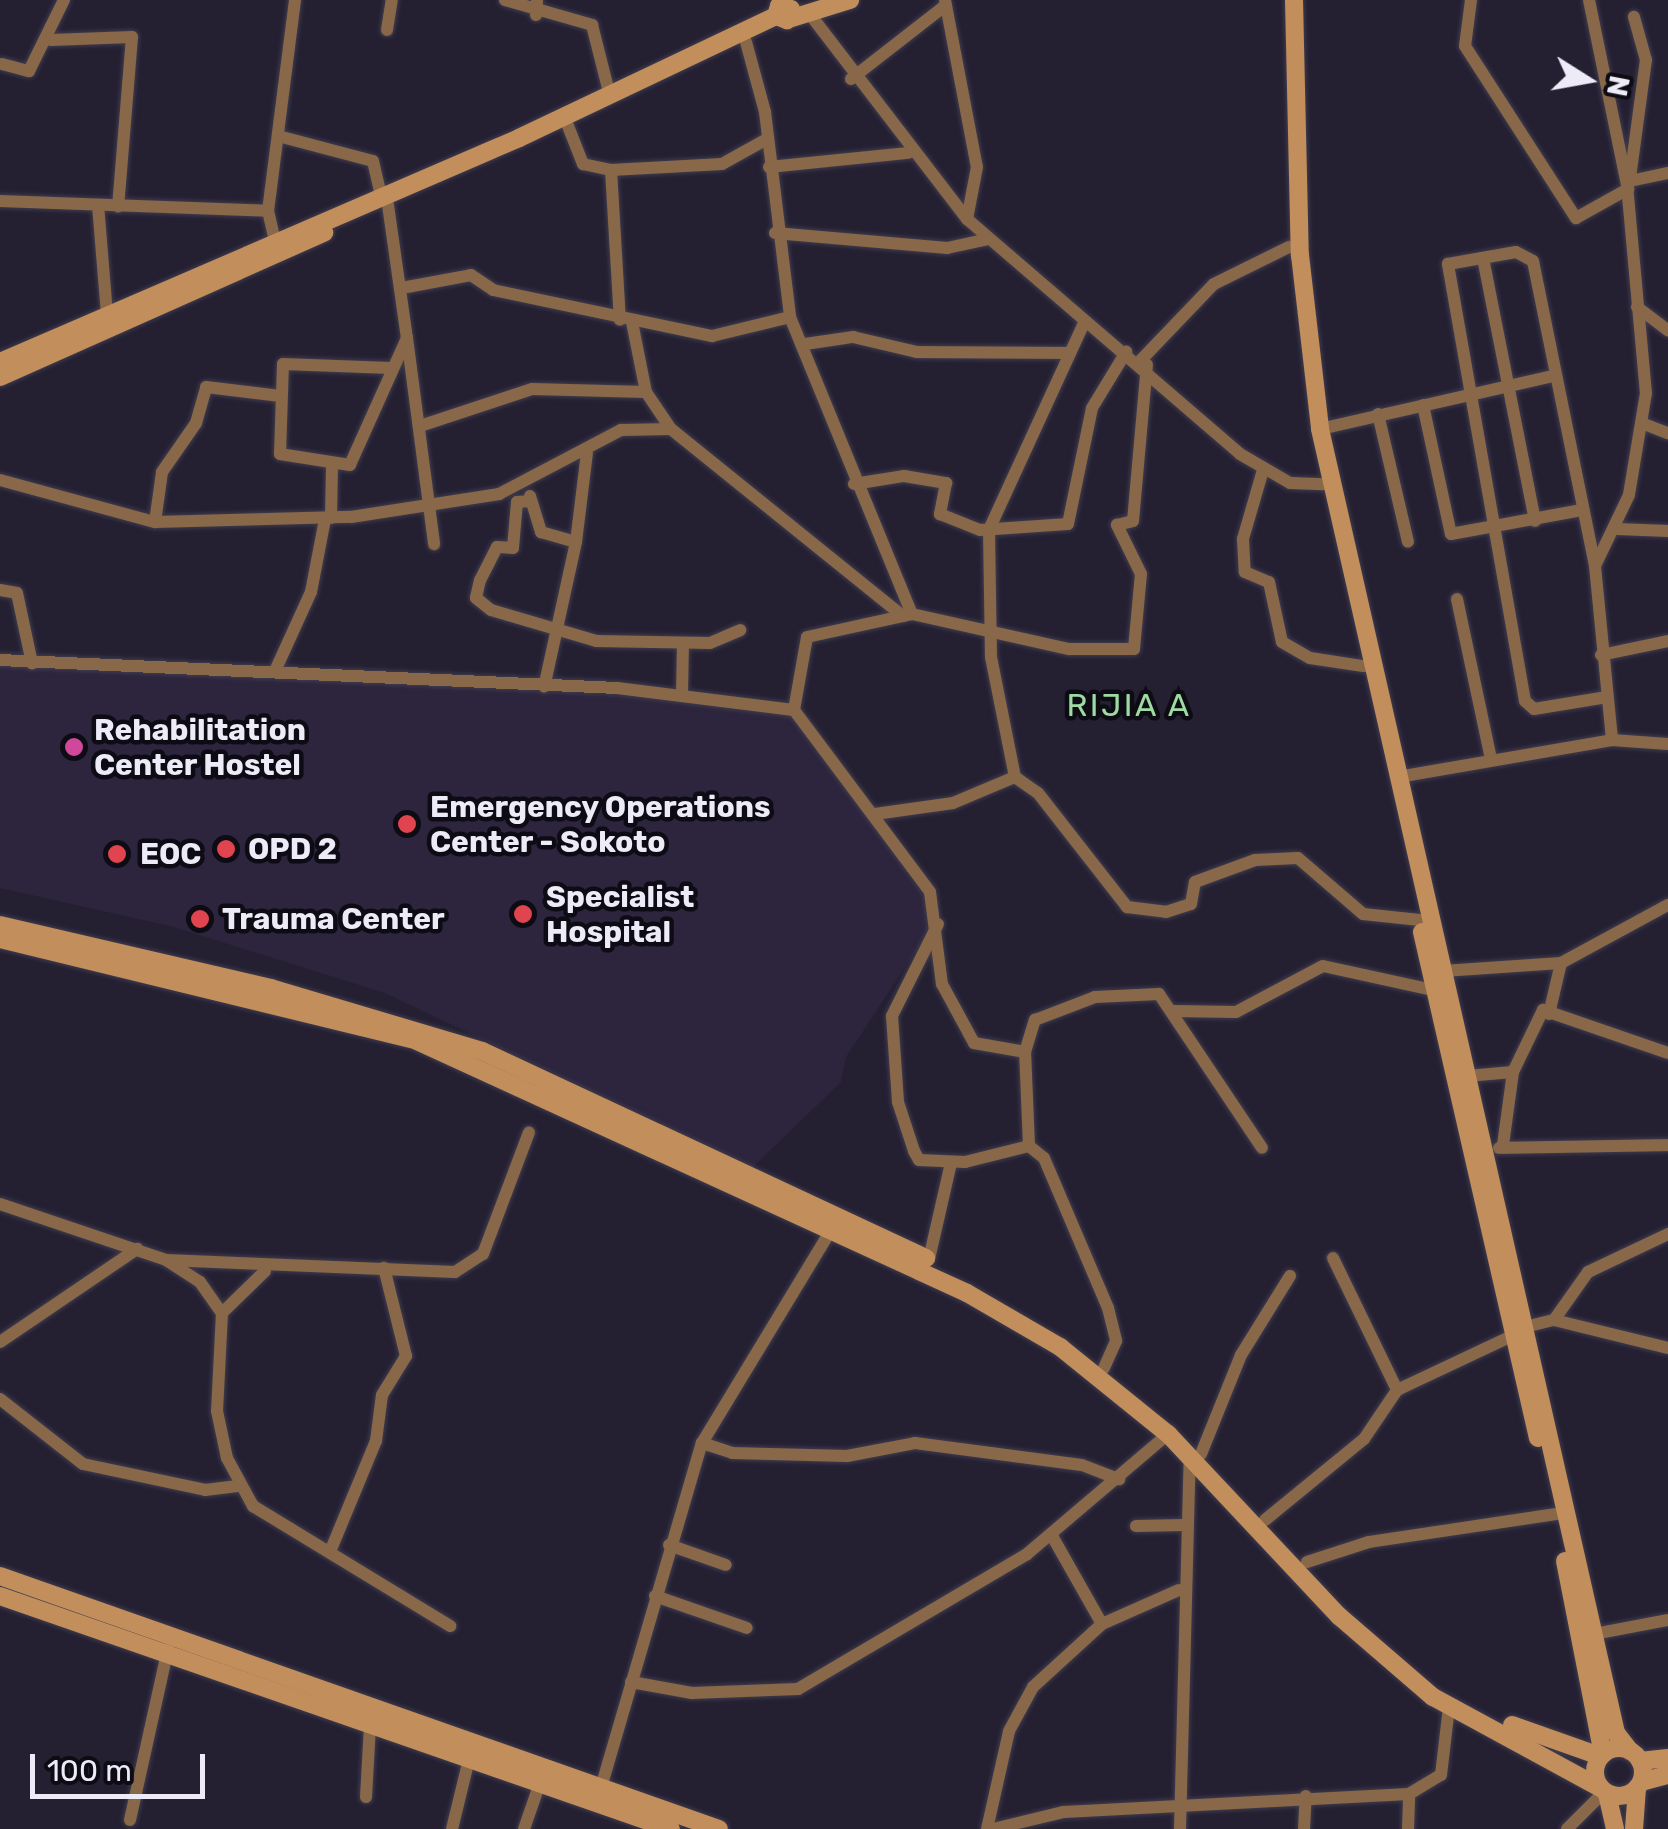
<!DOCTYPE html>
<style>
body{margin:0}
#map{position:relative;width:1668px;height:1829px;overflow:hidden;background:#242032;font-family:Rubik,sans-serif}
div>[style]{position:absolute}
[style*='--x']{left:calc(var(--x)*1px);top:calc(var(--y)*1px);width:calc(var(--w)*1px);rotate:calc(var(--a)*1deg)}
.built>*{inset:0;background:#2c253d}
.roads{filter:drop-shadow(0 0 2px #403c4e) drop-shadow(0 0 2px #403c4e)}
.minor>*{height:12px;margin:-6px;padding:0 6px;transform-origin:6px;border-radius:6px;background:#886848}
.secondary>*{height:18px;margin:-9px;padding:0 9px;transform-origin:9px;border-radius:9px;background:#c28e5b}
.secondary>.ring{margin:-9px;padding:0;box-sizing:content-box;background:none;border:18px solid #c28e5b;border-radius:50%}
.dots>*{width:28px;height:28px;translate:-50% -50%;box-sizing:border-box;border:5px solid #0d0b13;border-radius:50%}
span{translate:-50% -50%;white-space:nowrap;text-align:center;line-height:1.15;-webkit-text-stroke:9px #0d0b13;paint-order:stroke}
.poi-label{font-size:30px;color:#eeebf8;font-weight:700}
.left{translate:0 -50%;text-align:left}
.neighbourhood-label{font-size:32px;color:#9edba2;letter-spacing:2.5px}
.north{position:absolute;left:1538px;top:30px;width:100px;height:100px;-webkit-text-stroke:8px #0d0b13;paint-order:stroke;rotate:101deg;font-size:28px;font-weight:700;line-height:40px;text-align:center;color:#eeebf8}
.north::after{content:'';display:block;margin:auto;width:35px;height:45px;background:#eeebf8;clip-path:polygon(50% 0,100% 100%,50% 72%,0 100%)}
.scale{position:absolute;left:30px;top:1754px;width:175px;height:45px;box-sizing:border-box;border:5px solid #eeebf8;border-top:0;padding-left:12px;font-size:30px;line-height:35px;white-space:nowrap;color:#eeebf8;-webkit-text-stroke:8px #0d0b13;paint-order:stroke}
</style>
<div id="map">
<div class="built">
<i style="clip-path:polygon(0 660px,784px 705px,933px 903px,933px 925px,846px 1057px,841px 1082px,752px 1168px,385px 993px,174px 927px,0 888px)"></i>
</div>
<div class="roads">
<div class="minor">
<i style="--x:505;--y:0;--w:91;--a:16"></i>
<i style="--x:592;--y:25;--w:73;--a:75.8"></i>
<i style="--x:945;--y:0;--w:170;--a:79.2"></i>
<i style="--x:977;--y:167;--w:53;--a:100.9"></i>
<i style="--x:1471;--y:0;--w:46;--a:97.4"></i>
<i style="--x:1465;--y:46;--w:205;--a:57.2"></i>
<i style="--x:1576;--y:218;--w:60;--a:-29.1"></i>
<i style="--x:1589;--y:0;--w:189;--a:78.4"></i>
<i style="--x:1627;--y:185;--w:209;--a:84.8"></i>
<i style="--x:1646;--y:393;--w:103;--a:99.5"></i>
<i style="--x:1629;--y:495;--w:79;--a:115.6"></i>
<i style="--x:809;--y:13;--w:260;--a:52.5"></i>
<i style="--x:967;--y:219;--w:360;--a:40.7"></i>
<i style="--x:1240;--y:454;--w:58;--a:30.1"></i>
<i style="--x:1290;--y:483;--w:34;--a:2"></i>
<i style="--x:536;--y:15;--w:15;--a:-86"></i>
<i style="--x:387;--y:30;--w:30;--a:-81"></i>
<i style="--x:51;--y:40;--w:81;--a:-2.1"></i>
<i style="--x:132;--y:37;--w:170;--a:94.7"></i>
<i style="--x:746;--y:42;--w:73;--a:74.8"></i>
<i style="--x:765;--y:112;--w:207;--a:83"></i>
<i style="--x:790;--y:317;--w:321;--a:67.7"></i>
<i style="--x:2;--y:64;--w:28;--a:15"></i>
<i style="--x:29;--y:71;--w:79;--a:-63.8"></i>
<i style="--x:851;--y:79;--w:120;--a:-37.9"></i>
<i style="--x:568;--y:126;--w:41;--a:68.5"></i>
<i style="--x:583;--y:164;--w:29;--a:12"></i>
<i style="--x:611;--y:170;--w:111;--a:-3.1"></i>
<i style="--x:722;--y:164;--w:51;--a:-29.1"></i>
<i style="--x:282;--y:137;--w:94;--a:14.8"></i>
<i style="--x:373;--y:161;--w:39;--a:77"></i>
<i style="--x:769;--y:167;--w:140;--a:-5.8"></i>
<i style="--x:611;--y:170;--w:150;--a:86.6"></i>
<i style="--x:1630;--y:178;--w:119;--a:-82.3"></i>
<i style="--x:1646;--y:60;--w:45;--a:-105.6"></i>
<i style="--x:1630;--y:181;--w:39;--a:-12"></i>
<i style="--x:0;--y:201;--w:268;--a:2.1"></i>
<i style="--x:98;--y:205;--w:110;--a:85.3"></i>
<i style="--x:388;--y:205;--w:134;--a:81.9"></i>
<i style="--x:407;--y:338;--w:139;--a:114.2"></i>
<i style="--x:350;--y:465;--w:71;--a:-171.1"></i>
<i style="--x:280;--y:454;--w:90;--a:-88.1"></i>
<i style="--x:283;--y:364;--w:108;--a:2.1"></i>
<i style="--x:775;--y:233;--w:173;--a:5"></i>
<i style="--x:947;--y:248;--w:43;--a:-12.1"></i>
<i style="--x:275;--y:241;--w:31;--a:-103"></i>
<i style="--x:268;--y:211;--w:213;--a:-82.7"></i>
<i style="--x:1483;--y:258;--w:268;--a:78.8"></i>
<i style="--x:407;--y:287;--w:65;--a:-10.6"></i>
<i style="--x:471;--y:275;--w:27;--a:34"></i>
<i style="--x:493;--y:290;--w:224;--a:11.9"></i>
<i style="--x:712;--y:336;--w:80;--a:-13.7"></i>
<i style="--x:1637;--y:307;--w:39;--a:37"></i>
<i style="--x:632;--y:322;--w:71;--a:78.7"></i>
<i style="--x:646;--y:392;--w:45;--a:56"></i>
<i style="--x:671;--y:429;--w:298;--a:38.9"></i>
<i style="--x:1084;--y:323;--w:228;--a:114.7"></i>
<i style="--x:989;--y:530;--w:127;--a:89.1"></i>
<i style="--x:991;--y:657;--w:122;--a:78.7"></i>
<i style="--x:1015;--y:777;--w:28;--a:35"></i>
<i style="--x:1038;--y:793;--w:145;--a:52"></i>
<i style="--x:1127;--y:907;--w:39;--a:7"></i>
<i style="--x:1166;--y:912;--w:26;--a:-18"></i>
<i style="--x:1191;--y:904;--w:22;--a:-80"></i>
<i style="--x:1195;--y:882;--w:64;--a:-20.1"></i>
<i style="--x:1255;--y:860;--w:43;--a:-2.7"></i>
<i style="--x:1298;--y:858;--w:86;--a:40.7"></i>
<i style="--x:1363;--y:914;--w:57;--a:6"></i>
<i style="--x:407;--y:338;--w:208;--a:82.5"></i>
<i style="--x:805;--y:344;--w:49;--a:-8.3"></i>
<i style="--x:853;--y:337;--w:66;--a:13.2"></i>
<i style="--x:917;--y:352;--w:153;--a:0.4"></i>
<i style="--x:1141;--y:360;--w:105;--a:-46.2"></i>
<i style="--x:1214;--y:284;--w:84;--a:-26.3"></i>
<i style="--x:1423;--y:405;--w:132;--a:77.8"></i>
<i style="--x:1451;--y:534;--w:133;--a:-10.4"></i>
<i style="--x:1378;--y:414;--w:131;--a:76.8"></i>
<i style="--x:1644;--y:424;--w:26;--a:21"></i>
<i style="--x:420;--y:426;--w:118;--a:-18.3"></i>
<i style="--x:532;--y:389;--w:114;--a:1.5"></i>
<i style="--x:1320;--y:429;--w:239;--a:-12.8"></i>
<i style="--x:1263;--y:470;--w:72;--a:106.2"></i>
<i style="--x:1243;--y:539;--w:33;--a:87"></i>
<i style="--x:1245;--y:572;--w:26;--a:23"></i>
<i style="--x:1269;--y:582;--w:61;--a:77.8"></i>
<i style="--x:1282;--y:642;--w:32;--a:30"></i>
<i style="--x:1310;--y:658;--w:54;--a:8.6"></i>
<i style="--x:0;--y:480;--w:161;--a:15.2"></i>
<i style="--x:155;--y:522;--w:196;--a:-1.5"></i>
<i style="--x:351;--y:517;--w:150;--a:-8.8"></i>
<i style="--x:499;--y:494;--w:138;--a:-27.7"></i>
<i style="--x:621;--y:430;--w:50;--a:-1.1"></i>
<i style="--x:854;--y:484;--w:51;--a:-9.1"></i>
<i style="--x:904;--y:476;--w:43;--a:9.5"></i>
<i style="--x:946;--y:483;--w:32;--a:101"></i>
<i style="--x:940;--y:514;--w:43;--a:21.8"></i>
<i style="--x:980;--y:530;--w:88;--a:-3.9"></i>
<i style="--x:1068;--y:524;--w:118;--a:-78.3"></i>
<i style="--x:1092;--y:408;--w:66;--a:-58.7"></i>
<i style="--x:530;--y:496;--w:38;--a:73"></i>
<i style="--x:541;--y:532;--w:36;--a:16"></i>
<i style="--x:576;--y:542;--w:148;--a:102.4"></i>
<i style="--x:531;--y:501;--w:14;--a:176"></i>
<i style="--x:517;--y:502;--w:46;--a:95"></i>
<i style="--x:513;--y:548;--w:16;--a:-176"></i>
<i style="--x:497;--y:547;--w:37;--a:117"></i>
<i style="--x:480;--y:580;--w:18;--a:103"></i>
<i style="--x:476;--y:598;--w:19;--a:39"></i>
<i style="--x:491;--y:610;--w:109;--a:16.4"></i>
<i style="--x:596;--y:641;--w:114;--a:1"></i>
<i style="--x:710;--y:643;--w:33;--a:-23"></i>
<i style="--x:331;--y:518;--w:54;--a:-88.9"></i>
<i style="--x:155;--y:522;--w:50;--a:-82"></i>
<i style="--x:162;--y:472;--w:60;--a:-55.2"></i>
<i style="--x:196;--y:423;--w:37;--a:-74"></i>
<i style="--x:206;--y:387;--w:75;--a:6.9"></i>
<i style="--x:1618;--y:529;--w:50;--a:2.3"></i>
<i style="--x:576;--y:542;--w:90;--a:-83"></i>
<i style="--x:0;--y:590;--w:17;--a:10"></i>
<i style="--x:17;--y:593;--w:72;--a:77.9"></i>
<i style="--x:1457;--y:599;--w:164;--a:78"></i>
<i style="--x:1601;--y:655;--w:68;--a:-11.8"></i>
<i style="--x:0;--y:660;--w:618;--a:2.6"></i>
<i style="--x:617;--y:688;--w:178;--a:7.1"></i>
<i style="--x:794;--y:710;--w:227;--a:53.2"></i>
<i style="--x:930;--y:892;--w:93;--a:82.6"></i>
<i style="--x:942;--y:984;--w:67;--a:61.5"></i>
<i style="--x:974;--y:1043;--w:52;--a:10"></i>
<i style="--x:275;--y:671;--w:87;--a:-65.5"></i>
<i style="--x:311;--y:592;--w:74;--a:-79.1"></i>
<i style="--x:682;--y:694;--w:51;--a:-88.9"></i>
<i style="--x:1607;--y:697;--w:74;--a:170.7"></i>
<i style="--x:1534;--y:709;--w:12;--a:-138"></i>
<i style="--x:1525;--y:701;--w:444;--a:-100"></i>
<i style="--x:1448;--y:264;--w:69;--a:-10"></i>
<i style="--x:1516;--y:252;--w:19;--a:28"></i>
<i style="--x:1533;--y:261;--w:311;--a:78.5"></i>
<i style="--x:1595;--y:566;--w:175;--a:84.4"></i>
<i style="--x:794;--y:710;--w:74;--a:-79.9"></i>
<i style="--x:807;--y:637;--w:107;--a:-12.4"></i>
<i style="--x:912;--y:614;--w:161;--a:12.6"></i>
<i style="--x:1069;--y:649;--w:65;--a:0"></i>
<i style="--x:1134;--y:649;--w:75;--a:-84.7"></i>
<i style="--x:1141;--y:574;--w:55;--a:-116.1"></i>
<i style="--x:1117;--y:525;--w:16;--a:-14"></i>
<i style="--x:1133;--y:521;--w:157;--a:-84.9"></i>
<i style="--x:1398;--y:777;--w:217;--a:-9.8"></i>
<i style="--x:1612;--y:740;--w:56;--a:4.1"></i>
<i style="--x:875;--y:814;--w:79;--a:-8"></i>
<i style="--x:953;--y:803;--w:67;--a:-22.8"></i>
<i style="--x:938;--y:924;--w:103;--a:116.6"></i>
<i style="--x:892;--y:1016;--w:86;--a:86"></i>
<i style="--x:898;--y:1102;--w:52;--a:71.9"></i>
<i style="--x:914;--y:1151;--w:10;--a:61"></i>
<i style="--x:919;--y:1160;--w:46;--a:2.5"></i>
<i style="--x:965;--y:1162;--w:66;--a:-14"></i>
<i style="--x:1443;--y:971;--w:118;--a:-3.9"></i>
<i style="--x:1561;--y:963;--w:122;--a:-28.5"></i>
<i style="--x:1173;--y:1011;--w:63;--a:0.9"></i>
<i style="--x:1236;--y:1012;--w:98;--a:-27.9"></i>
<i style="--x:1323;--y:966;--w:113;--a:12.3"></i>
<i style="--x:1549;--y:1014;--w:52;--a:-76.8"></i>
<i style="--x:1467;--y:1076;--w:46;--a:-5"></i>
<i style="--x:1503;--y:1145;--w:74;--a:-82.2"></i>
<i style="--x:1513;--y:1072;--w:69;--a:-64.2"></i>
<i style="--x:1543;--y:1010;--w:132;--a:19"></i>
<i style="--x:1029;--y:1146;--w:94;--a:-92.4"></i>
<i style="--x:1025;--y:1052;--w:34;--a:-73"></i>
<i style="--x:1035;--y:1020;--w:64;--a:-21"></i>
<i style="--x:1095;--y:997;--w:64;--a:-2.7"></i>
<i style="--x:1159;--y:994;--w:185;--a:56.2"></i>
<i style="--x:1029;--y:1146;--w:19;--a:39"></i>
<i style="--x:1044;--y:1158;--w:163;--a:66.9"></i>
<i style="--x:1108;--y:1308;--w:34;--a:76"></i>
<i style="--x:1116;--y:1341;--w:30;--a:114"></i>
<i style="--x:1499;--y:1148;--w:169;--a:-1"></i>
<i style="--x:0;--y:1204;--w:175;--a:18.6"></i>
<i style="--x:166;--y:1260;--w:289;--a:2.4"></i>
<i style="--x:455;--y:1272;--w:33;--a:-33"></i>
<i style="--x:483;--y:1254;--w:130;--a:-69.3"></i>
<i style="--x:1333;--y:1258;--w:147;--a:64.1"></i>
<i style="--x:929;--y:1259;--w:98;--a:-77.1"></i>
<i style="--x:166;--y:1260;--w:40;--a:32.9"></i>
<i style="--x:200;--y:1282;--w:38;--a:55"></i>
<i style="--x:222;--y:1313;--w:98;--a:92.9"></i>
<i style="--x:217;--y:1411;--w:48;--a:78"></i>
<i style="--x:227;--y:1458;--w:55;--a:61.6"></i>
<i style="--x:253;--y:1506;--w:231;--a:31.3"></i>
<i style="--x:222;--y:1313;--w:60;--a:-44.3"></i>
<i style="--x:1554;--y:1320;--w:117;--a:13.8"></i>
<i style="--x:1525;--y:1327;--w:30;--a:-14"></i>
<i style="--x:1554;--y:1320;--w:59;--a:-54.7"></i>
<i style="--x:1588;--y:1272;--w:89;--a:-25.4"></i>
<i style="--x:0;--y:1342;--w:166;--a:-34.2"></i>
<i style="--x:0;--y:1399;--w:105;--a:38.1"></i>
<i style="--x:83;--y:1464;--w:125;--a:12"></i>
<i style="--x:205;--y:1490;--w:35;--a:-7"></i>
<i style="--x:702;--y:1443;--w:32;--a:18"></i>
<i style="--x:732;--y:1453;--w:115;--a:1.5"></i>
<i style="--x:847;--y:1456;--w:69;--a:-10.8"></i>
<i style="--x:915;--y:1443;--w:168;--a:7.5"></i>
<i style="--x:1082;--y:1465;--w:40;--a:21"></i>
<i style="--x:1201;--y:1454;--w:107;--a:-68"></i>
<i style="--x:1241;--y:1355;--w:93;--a:-58.2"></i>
<i style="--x:1265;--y:1520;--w:128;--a:-39.3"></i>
<i style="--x:1364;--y:1439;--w:59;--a:-56"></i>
<i style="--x:1397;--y:1390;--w:127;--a:-25.2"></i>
<i style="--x:1136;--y:1526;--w:48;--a:-1.2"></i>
<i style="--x:1051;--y:1534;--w:103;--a:60.5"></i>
<i style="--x:669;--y:1545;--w:60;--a:19.3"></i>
<i style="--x:332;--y:1547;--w:115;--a:-67.5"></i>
<i style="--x:376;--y:1441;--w:46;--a:-82.6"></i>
<i style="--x:382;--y:1395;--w:46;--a:-58.4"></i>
<i style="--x:406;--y:1356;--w:91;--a:-104"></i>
<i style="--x:1307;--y:1562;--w:65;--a:-17.9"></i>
<i style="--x:1369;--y:1542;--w:190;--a:-8.5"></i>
<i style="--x:655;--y:1596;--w:97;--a:19.2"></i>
<i style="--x:1594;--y:1634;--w:75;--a:-10.7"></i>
<i style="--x:631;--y:1682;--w:62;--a:10.2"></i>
<i style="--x:692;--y:1693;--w:106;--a:-2.2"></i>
<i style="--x:798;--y:1689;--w:266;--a:-30.5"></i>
<i style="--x:1027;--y:1554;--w:185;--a:-40.4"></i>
<i style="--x:600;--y:1791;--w:363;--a:-73.7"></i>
<i style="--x:702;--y:1443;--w:257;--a:-58.8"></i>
<i style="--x:366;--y:1797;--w:72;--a:-86.8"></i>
<i style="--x:130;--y:1820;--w:176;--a:-77.5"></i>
<i style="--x:452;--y:1829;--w:76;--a:-76.3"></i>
<i style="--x:524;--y:1829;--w:52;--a:-70.9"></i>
<i style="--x:987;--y:1829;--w:100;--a:-77.3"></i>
<i style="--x:1009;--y:1731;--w:50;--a:-61.4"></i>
<i style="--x:1033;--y:1687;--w:93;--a:-42.4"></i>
<i style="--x:1102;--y:1624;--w:84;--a:-23.8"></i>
<i style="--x:993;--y:1829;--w:73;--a:-13.5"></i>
<i style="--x:1064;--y:1812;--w:345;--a:-3"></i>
<i style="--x:1409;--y:1794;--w:37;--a:-31"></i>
<i style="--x:1441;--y:1775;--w:68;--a:-83.3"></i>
<i style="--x:1180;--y:1829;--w:374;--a:-88.5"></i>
<i style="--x:1304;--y:1829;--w:33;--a:-87"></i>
<i style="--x:1408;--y:1829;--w:35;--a:-88"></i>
<i style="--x:1567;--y:1829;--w:52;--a:-45"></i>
</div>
<div class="secondary">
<i style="--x:1294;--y:0;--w:255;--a:88.7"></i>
<i style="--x:1300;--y:255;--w:175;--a:83.4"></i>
<i style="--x:1320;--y:429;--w:1337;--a:77.21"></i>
<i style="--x:1616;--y:1733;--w:23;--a:52"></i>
<i style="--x:789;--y:19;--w:64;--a:-17.3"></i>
<i style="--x:0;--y:362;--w:565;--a:-23.34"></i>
<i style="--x:519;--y:138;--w:284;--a:-25.4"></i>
<i style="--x:776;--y:16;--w:10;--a:-73"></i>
<i style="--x:779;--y:6;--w:12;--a:14"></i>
<i style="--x:791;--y:9;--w:12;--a:110"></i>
<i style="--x:787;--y:20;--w:12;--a:-160"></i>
<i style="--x:0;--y:377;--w:355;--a:-24"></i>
<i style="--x:0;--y:925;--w:278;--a:13.1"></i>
<i style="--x:271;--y:988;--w:220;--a:16.6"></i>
<i style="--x:482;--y:1051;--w:490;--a:25"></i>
<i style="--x:1422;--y:932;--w:519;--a:77.09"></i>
<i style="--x:0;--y:939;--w:429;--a:13.7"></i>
<i style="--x:417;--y:1041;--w:605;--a:24.62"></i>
<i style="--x:967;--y:1293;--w:108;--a:30.1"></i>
<i style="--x:1060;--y:1347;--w:139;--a:38.9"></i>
<i style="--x:1168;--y:1434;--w:250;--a:46.8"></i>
<i style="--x:1339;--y:1616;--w:124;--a:40.8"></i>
<i style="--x:1433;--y:1697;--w:189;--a:28.5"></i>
<i style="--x:1565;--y:1561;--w:197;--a:78.9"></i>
<i style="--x:0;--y:1576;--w:762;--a:19.39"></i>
<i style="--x:0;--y:1596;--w:710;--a:19.15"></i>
<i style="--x:1512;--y:1725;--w:93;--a:19.4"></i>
<i class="ring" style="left:1595px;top:1748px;width:30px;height:30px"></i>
<i style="--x:1640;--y:1761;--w:28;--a:-6"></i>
<i style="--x:1641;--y:1782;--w:28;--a:-15"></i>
<i style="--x:1607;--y:1794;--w:36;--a:77"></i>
<i style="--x:1634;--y:1829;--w:41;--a:-85.8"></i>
</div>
</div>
<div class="dots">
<i style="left:74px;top:747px;background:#d1479c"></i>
<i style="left:407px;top:824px;background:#e0444e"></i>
<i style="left:226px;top:849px;background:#e0444e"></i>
<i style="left:117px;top:854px;background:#e0444e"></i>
<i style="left:523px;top:914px;background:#e0444e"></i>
<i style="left:200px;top:919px;background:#e0444e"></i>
</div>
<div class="poi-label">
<span class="left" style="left:94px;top:747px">Rehabilitation<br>Center Hostel</span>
<span class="left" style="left:430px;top:824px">Emergency Operations<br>Center - Sokoto</span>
<span class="left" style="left:248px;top:849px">OPD 2</span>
<span class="left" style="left:140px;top:854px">EOC</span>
<span class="left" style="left:546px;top:914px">Specialist<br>Hospital</span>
<span class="left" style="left:222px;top:919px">Trauma Center</span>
</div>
<div class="neighbourhood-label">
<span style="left:1129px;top:705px">RIJIA A</span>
</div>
<div class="north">N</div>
<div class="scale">100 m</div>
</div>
